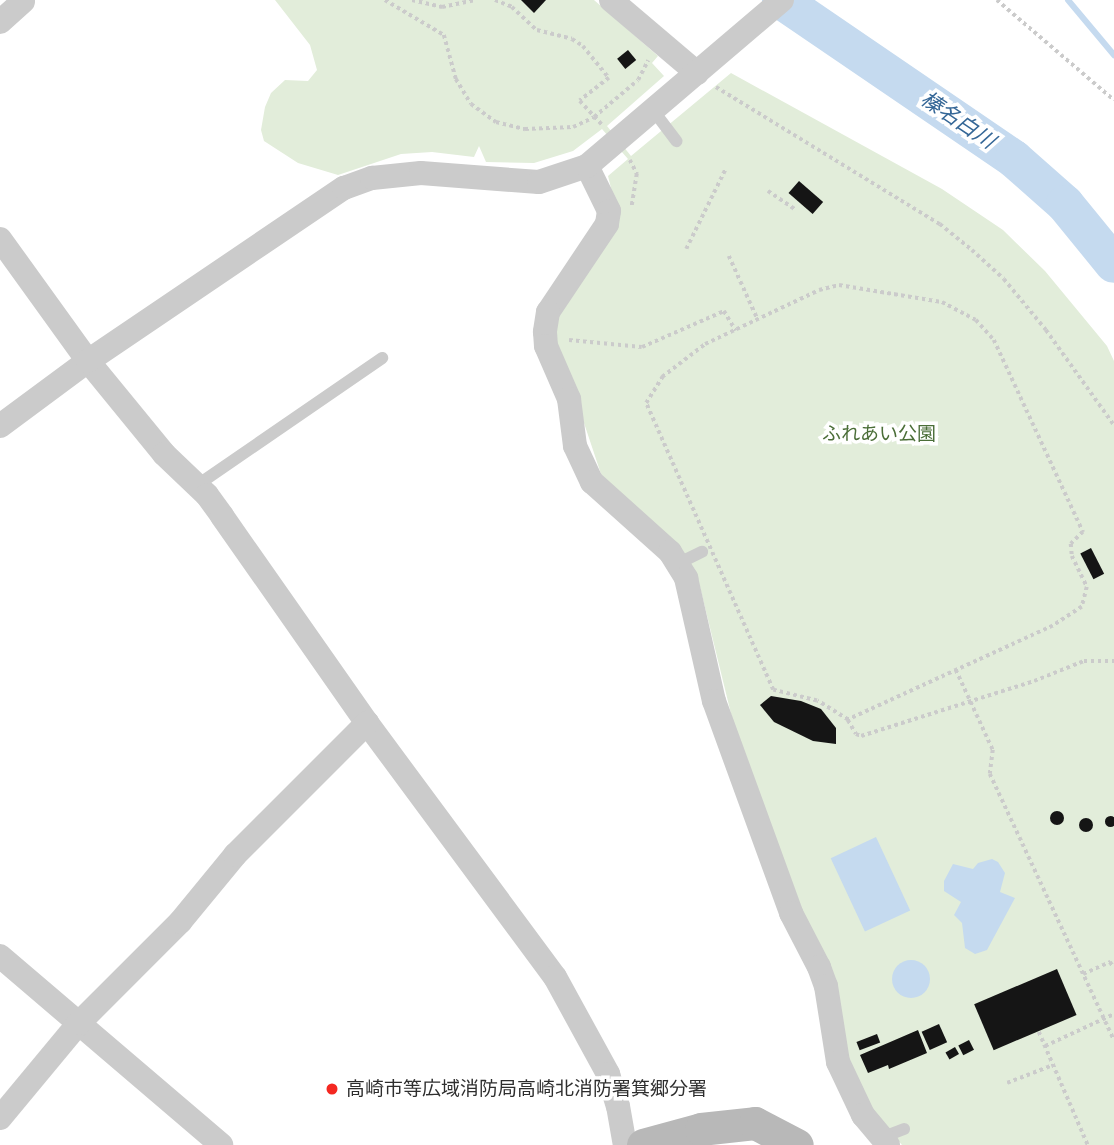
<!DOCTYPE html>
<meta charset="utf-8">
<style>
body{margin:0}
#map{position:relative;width:1114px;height:1145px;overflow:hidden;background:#fff;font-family:Inter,"Noto Sans JP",sans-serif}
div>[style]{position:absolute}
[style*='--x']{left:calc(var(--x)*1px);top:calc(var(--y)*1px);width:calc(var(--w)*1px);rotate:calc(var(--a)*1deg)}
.green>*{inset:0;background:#e2edda}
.water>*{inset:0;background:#c5daef;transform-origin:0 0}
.round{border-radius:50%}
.stream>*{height:6px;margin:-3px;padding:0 3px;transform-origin:3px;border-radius:3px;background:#c5daef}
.river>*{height:38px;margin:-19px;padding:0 19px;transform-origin:19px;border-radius:19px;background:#c5daef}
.building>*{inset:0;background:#151515;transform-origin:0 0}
.path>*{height:3.5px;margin-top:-1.75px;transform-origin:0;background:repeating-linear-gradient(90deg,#cbcbcb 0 3.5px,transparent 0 7px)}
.service>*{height:12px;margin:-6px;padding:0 6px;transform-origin:6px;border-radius:6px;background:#cbcbcb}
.minor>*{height:24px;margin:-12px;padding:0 12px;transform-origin:12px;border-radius:12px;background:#cbcbcb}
.secondary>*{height:33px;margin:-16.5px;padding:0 16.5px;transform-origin:16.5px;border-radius:16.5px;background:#b8b8b8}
.dots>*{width:19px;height:19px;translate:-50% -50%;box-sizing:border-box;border:4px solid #fff;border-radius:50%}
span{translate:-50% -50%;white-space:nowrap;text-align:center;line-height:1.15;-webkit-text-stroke:7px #fff;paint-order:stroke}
.park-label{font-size:19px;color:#4b6e38}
.poi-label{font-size:19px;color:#2e2e2e}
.left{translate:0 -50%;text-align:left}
.water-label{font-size:21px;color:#356797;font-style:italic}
</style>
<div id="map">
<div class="green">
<i style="clip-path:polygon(275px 0,594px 0,658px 56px,652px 63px,664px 76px,607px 126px,631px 156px,731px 73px,942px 189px,1003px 230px,1045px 271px,1107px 346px,1114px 361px,1114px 1145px,902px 1145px,861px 1098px,807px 923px,734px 726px,700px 587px,601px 474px,552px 327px,616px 208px,608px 176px,628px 159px,602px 129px,573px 151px,534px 163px,486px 162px,479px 146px,474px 157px,432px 152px,401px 154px,338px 175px,298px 163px,264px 141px,261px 130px,265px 107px,271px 93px,285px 80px,308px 81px,317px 70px,310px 45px)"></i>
</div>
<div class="water">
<i style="left:876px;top:837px;width:81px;height:50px;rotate:65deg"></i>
<i style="clip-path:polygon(992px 859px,998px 862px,1005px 873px,1000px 892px,1015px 898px,987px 950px,975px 954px,965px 948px,962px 923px,954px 915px,961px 902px,944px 891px,944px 881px,953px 864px,973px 869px,978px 863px)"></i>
<i class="round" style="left:892px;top:960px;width:38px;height:38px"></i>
</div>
<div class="stream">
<i style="--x:1068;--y:0;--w:72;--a:50.1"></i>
</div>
<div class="river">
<i style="--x:781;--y:0;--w:282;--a:34.3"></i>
<i style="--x:1014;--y:159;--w:68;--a:41.4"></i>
<i style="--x:1065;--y:204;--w:77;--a:50.8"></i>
</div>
<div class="building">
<i style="clip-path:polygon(521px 0,546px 0,534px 13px)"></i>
<i style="left:628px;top:50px;width:13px;height:14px;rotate:51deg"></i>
<i style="left:799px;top:181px;width:32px;height:16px;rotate:41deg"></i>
<i style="left:1091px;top:548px;width:29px;height:12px;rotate:63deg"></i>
<i style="clip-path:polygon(771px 696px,801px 701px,821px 709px,836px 728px,836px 744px,813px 741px,774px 722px,760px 705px)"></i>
<i class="round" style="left:1050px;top:811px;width:14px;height:14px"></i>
<i class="round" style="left:1104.5px;top:815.5px;width:11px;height:11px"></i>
<i class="round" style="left:1079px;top:818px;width:14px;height:14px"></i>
<i style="left:1057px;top:969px;width:50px;height:90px;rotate:67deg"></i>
<i style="left:939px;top:1024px;width:20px;height:19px;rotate:66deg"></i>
<i style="clip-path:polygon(918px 1030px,927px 1053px,889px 1069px,888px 1065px,868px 1073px,860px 1055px)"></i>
<i style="left:877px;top:1034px;width:9px;height:22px;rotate:69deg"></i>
<i style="left:969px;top:1040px;width:11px;height:12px;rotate:63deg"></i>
<i style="left:955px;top:1047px;width:8px;height:11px;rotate:60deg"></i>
</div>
<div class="path">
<i style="--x:385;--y:0;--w:69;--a:30.7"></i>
<i style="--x:444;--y:35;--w:46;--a:74.7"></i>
<i style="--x:456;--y:79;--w:29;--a:59"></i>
<i style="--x:471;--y:104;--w:31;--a:36"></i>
<i style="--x:496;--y:122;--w:30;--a:14"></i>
<i style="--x:525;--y:129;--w:48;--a:-2.4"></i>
<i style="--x:573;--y:127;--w:23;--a:-25"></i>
<i style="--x:594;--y:117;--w:57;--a:-40.1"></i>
<i style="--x:638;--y:80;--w:22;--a:-63"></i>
<i style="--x:412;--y:0;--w:31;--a:13"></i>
<i style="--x:442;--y:7;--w:34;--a:-12"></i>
<i style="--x:495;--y:0;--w:18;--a:22"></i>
<i style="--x:512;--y:7;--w:34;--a:43"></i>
<i style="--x:537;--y:30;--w:36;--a:14"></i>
<i style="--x:572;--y:39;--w:13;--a:32"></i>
<i style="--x:583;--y:46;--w:41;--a:50.9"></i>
<i style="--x:609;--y:78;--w:37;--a:142"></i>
<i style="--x:580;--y:101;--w:33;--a:47"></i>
<i style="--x:997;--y:0;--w:154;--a:40.5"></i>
<i style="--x:716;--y:87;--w:263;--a:31.5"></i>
<i style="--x:940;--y:224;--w:41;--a:39.1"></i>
<i style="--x:972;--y:250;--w:43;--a:42.2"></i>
<i style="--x:1004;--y:279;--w:66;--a:50.5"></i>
<i style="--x:1046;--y:330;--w:117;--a:54.4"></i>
<i style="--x:630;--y:160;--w:16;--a:63"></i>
<i style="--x:637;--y:174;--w:32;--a:99"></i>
<i style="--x:768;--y:191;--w:34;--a:34"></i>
<i style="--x:686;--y:249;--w:90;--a:-63.7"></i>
<i style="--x:729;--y:256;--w:70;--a:65.6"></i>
<i style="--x:839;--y:285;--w:104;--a:9.4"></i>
<i style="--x:942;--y:302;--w:38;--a:28"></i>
<i style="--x:976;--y:320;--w:27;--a:48"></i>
<i style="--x:994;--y:340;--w:212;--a:65.1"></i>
<i style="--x:1083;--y:532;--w:17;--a:135"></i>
<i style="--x:1071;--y:544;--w:12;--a:85"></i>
<i style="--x:1072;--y:556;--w:34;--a:64"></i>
<i style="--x:1087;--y:587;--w:21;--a:104"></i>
<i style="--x:1082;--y:607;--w:35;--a:147"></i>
<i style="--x:1053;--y:626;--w:226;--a:155.4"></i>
<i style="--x:848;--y:720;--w:36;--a:-148"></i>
<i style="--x:817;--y:701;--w:45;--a:-166"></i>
<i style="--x:773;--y:690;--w:314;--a:-113.9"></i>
<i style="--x:646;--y:403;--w:31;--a:-58"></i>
<i style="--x:662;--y:377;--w:54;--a:-37.5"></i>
<i style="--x:705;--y:344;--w:126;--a:-25.3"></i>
<i style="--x:819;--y:290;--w:21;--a:-14"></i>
<i style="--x:569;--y:340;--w:73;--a:5.5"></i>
<i style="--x:642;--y:347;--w:90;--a:-23.7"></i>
<i style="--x:724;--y:311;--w:23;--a:59"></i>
<i style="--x:956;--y:670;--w:88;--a:65.2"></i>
<i style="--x:993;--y:750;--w:24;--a:97"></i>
<i style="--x:990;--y:774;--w:293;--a:65"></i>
<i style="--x:848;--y:720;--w:16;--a:60"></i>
<i style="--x:856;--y:734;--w:5;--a:22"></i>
<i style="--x:861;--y:736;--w:182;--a:-17.6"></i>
<i style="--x:1034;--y:681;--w:54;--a:-21.8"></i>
<i style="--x:1084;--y:661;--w:30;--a:0"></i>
<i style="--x:1083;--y:974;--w:30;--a:-24"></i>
<i style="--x:1110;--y:962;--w:7;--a:56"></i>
<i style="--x:1039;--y:1032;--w:123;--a:66.6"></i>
<i style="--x:1045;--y:1046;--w:76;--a:-24.9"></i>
<i style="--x:1007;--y:1083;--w:49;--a:-21.4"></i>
</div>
<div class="service">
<i style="--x:653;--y:110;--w:39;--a:53"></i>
<i style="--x:196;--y:486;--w:226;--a:-34.5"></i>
<i style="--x:677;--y:564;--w:28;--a:-26"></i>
<i style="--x:885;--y:1142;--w:10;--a:-53"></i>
<i style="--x:891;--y:1134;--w:14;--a:-21"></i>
</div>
<div class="minor">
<i style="--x:611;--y:0;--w:113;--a:40.3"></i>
<i style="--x:0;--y:22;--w:31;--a:-42"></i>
<i style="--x:587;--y:166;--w:50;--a:63.9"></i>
<i style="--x:609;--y:211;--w:13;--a:99"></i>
<i style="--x:607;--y:224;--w:106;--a:123.8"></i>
<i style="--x:548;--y:312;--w:20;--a:99"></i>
<i style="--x:545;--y:332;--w:14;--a:86"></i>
<i style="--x:546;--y:346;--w:58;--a:66.5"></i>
<i style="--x:569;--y:399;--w:47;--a:82.7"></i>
<i style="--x:575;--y:446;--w:40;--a:65"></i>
<i style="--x:592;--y:482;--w:105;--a:41.9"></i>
<i style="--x:670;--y:552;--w:31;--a:58"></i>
<i style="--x:686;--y:578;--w:126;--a:77.2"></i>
<i style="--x:714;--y:701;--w:226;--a:70"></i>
<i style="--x:791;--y:913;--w:61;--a:62.6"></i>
<i style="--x:819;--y:967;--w:20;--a:70"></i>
<i style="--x:826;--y:986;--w:77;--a:81"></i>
<i style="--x:838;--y:1062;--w:59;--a:64.7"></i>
<i style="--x:863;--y:1115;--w:39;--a:50"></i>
<i style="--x:0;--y:239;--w:150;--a:54.2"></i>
<i style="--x:88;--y:361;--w:120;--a:50.7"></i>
<i style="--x:164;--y:454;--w:59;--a:43.6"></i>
<i style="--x:207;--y:495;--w:26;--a:54"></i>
<i style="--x:222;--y:516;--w:253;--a:55"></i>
<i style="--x:367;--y:723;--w:316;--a:53.5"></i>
<i style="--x:555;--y:977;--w:111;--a:61.3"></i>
<i style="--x:608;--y:1074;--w:34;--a:73"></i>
<i style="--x:618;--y:1106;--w:40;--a:80"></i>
<i style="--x:0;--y:426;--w:109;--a:-36.5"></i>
<i style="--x:88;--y:361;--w:309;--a:-34.1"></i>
<i style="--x:344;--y:188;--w:30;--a:-20"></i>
<i style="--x:372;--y:178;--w:49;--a:-5.8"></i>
<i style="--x:421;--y:173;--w:118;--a:4.4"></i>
<i style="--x:539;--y:182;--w:51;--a:-18.4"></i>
<i style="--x:587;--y:166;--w:256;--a:-40.4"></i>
<i style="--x:0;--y:956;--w:291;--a:40.5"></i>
<i style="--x:0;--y:1118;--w:124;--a:-50.3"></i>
<i style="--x:79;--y:1023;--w:143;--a:-45"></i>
<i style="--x:180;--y:922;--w:87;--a:-50.6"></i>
<i style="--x:235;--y:855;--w:187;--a:-45"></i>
</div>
<div class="secondary">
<i style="--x:643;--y:1145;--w:60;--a:-15.4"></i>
<i style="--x:701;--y:1129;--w:54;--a:-6.3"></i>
<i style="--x:755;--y:1123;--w:47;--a:27.6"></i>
</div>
<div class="dots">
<i style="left:332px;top:1089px;background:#f42821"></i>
</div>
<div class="park-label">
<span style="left:879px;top:434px">ふれあい公園</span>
</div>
<div class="poi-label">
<span class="left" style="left:346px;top:1089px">高崎市等広域消防局高崎北消防署箕郷分署</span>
</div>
<div class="water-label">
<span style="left:958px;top:120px;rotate:34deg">榛名白川</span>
</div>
</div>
